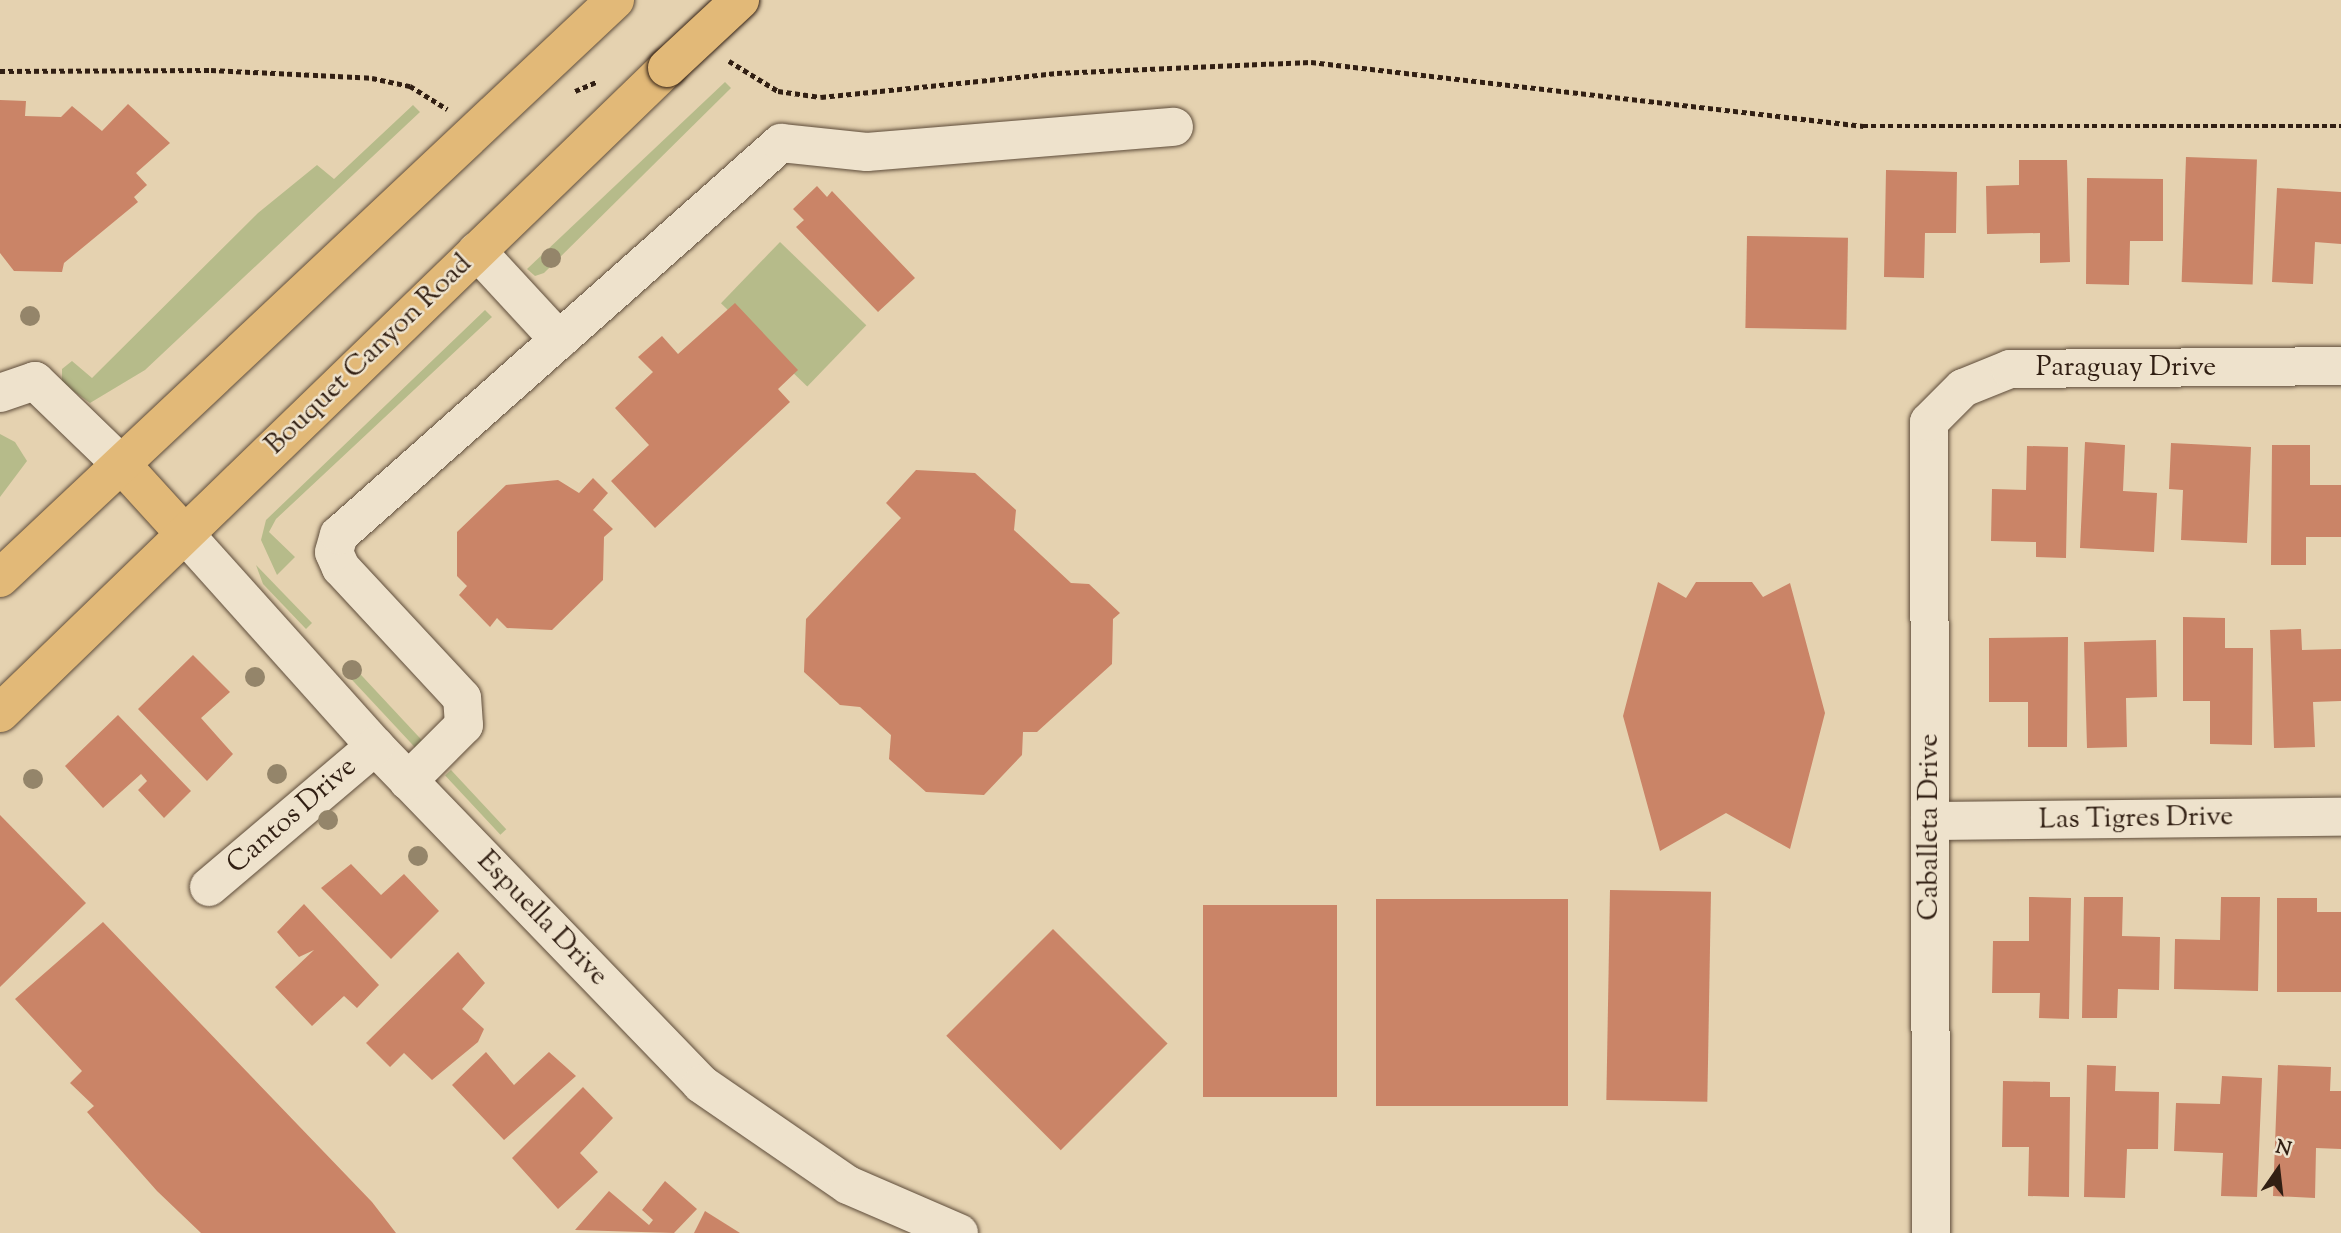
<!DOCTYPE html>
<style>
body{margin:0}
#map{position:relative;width:2341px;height:1233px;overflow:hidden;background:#e5d2b0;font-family:"Sorts Mill Goudy",serif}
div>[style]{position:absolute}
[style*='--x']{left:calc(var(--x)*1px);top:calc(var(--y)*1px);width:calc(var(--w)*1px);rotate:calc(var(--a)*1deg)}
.green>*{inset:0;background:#b6bb8a;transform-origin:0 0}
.building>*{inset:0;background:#ca8467;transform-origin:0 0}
.path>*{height:4.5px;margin-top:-2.25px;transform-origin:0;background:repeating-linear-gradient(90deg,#311f13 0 5px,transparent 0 8.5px)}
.roads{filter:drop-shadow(0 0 2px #5e4c3a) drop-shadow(0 0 2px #5e4c3a)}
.minor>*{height:38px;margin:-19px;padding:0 19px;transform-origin:19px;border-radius:19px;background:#eee2cc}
.major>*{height:38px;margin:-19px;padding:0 19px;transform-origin:19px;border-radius:19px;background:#e2b978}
.bridges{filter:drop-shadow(0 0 2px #311f13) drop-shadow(0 0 2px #311f13)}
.major-bridge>*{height:38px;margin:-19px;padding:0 19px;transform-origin:19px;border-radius:19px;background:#e2b978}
.trees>*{width:20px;height:20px;margin:-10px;border-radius:50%;background:#94856a}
span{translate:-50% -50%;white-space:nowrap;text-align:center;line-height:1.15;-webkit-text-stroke:5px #eee2cc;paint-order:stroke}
.street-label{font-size:28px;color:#311f13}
.north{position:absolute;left:2243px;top:1135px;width:70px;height:70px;-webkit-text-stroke:5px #eee2cc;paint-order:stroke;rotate:14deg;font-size:19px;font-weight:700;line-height:28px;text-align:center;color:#311f13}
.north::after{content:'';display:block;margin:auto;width:24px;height:32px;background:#311f13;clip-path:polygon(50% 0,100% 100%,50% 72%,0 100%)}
</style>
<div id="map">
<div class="green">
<i style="clip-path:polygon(725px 82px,731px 88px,544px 273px,535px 276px,527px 269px)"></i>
<i style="clip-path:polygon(413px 105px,420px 112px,145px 370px,90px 403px,62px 383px,62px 369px,72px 361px,92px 378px,258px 213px,317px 165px,334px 179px)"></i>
<i style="left:780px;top:242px;width:120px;height:85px;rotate:44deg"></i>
<i style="clip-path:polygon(485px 310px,492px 317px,276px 519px,269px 532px,295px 557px,277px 575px,261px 540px,266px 520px)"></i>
<i style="clip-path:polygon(0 434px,15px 442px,27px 461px,0 497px)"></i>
<i style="clip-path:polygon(256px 565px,312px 623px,306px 629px,263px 584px)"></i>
<i style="left:349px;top:662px;width:108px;height:10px;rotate:47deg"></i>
<i style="left:451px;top:770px;width:81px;height:8px;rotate:47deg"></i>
</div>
<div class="building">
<i style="clip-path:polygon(0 100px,26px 101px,25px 116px,61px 117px,72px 106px,102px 131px,128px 104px,170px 143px,136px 173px,147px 185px,134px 197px,138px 202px,64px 263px,62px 272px,14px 271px,0 253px)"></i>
<i style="left:2186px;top:157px;width:71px;height:125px;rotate:2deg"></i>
<i style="clip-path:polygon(2019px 160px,2067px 160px,2070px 262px,2040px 263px,2040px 233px,1987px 234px,1986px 186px,2019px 185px)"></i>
<i style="clip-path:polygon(1886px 170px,1957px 172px,1956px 233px,1925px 233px,1924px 278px,1884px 277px)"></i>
<i style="clip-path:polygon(2087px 178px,2163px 179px,2163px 241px,2130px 241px,2129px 285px,2086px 284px)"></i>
<i style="clip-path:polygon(817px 186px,827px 197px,832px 191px,915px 278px,878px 312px,796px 227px,804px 220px,793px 209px)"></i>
<i style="clip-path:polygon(2277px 188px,2341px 192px,2341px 244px,2315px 242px,2313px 284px,2272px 282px)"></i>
<i style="left:1747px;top:236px;width:101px;height:92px;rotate:1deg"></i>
<i style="clip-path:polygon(735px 303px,798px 370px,778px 389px,790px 402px,655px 528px,611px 481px,649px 445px,615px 408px,653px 372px,638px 357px,662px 336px,678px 354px)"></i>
<i style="clip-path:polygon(2085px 442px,2125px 445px,2123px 491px,2157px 493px,2154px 552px,2080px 548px)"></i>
<i style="clip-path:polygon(2171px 443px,2251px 447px,2247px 543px,2181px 540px,2183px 490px,2169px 489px)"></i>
<i style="clip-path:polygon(2272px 445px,2310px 445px,2310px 485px,2341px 485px,2341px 537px,2306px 537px,2306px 565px,2271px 565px)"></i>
<i style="clip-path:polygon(2027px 446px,2068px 447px,2066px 558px,2036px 557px,2036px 542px,1991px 541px,1992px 489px,2026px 490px)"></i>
<i style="clip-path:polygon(916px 470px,975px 473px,1016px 510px,1014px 530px,1071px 583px,1089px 584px,1120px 613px,1113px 619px,1112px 664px,1037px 732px,1023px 732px,1022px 755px,984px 795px,926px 792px,889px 759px,891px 735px,860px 707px,840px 705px,804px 672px,806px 619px,901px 518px,886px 503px)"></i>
<i style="clip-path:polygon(593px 478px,608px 493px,593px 510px,613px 529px,604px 537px,603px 580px,552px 630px,507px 628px,497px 618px,490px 627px,459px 595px,467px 586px,457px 576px,457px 532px,506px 485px,558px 480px,579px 493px)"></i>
<i style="clip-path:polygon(1658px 582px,1686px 598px,1696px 582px,1752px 582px,1763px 597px,1790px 583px,1825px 713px,1790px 849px,1726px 813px,1660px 851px,1623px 716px)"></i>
<i style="clip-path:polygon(2183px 617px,2225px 618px,2225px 648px,2253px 648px,2252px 745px,2210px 744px,2210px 701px,2183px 701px)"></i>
<i style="clip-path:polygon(2301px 629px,2302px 650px,2341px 649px,2341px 701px,2313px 702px,2315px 747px,2274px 748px,2270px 630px)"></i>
<i style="clip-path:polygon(2068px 637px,2067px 747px,2028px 747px,2028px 702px,1989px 702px,1989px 638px)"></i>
<i style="clip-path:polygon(2156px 640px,2157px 697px,2126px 698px,2127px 747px,2087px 748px,2084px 642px)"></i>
<i style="clip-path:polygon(193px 655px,230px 692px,201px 718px,233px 754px,207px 781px,138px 709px)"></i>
<i style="clip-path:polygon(118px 715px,191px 791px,164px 818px,138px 790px,147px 781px,141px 774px,103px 808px,65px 766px)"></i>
<i style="clip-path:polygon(0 815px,86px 903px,0 987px)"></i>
<i style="clip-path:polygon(351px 864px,381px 895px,404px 874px,439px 911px,391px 959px,321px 888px)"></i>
<i style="left:1610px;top:890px;width:101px;height:210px;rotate:1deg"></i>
<i style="clip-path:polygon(2029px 897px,2071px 898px,2069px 1019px,2039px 1018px,2040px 993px,1992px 993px,1993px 941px,2029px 941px)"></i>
<i style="clip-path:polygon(2084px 897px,2123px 897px,2122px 936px,2160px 937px,2159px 990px,2118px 989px,2117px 1018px,2082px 1018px)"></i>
<i style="clip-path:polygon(2221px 897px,2260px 897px,2258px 991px,2174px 989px,2175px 939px,2220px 940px)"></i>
<i style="clip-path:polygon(2277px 898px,2317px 898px,2317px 912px,2341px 912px,2341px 992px,2277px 992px)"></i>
<i style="left:1568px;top:899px;width:207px;height:192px;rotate:90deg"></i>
<i style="clip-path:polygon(304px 904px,379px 985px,357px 1008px,344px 996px,312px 1026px,275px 987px,314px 950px,299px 957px,277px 932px)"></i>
<i style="left:1203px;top:905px;width:134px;height:192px"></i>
<i style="clip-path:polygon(103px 922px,372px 1202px,396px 1233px,201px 1233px,157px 1191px,87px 1112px,94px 1106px,70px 1083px,82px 1071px,15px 999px)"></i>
<i style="left:1053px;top:929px;width:162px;height:151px;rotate:45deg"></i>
<i style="clip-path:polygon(458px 952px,485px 983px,462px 1009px,484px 1029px,478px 1042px,432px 1080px,404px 1053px,390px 1067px,366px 1043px)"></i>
<i style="clip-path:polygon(486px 1052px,514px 1085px,549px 1052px,576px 1076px,504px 1140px,452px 1085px)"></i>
<i style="clip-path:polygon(2087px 1065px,2116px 1066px,2115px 1091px,2159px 1092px,2158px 1149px,2127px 1149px,2125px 1198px,2084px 1197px)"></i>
<i style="clip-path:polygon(2278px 1065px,2331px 1067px,2330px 1091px,2341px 1091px,2341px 1149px,2316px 1148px,2315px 1198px,2273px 1196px)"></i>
<i style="clip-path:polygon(2222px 1076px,2262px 1078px,2257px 1197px,2221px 1196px,2223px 1153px,2174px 1151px,2176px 1103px,2220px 1104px)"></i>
<i style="clip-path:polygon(2003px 1081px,2050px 1082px,2050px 1097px,2070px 1097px,2069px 1197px,2028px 1196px,2029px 1147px,2002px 1147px)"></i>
<i style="clip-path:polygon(583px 1087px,613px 1118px,580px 1153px,598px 1172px,558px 1209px,512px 1158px)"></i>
<i style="clip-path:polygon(665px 1181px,697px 1209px,674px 1233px,575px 1230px,609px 1191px,649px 1225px,653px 1220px,642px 1210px)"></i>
<i style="clip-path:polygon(705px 1211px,740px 1233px,694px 1233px)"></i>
</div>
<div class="path">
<i style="--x:729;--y:61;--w:57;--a:31.5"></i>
<i style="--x:778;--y:91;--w:43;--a:7.9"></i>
<i style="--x:821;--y:97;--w:237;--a:-5.8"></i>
<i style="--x:1057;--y:73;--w:254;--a:-2.5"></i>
<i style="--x:1311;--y:62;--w:556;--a:6.61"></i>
<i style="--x:1863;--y:126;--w:478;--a:0"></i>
<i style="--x:0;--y:71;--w:211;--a:-0.3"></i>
<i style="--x:211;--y:70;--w:161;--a:2.8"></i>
<i style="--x:372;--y:78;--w:39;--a:12"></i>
<i style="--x:410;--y:86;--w:44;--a:31.9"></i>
<i style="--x:575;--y:91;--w:23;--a:-23"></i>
</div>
<div class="roads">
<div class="minor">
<i style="--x:477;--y:251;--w:121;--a:47.3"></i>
<i style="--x:0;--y:393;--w:37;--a:-19"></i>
<i style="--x:35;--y:381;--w:121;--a:44"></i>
<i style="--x:183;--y:532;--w:288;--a:48.1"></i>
<i style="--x:375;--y:746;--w:470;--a:46"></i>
<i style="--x:701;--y:1084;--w:178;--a:34.5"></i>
<i style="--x:848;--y:1185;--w:121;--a:23.4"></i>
<i style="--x:408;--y:781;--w:79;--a:-45"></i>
<i style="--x:464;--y:725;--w:27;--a:-94"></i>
<i style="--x:462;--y:698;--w:178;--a:-132.9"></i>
<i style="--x:341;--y:568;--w:17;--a:-114"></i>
<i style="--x:334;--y:552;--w:18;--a:-74"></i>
<i style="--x:339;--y:535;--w:591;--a:-41.57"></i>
<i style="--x:781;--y:143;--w:86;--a:6"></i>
<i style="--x:867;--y:152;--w:308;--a:-4.7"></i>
<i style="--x:1930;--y:821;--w:411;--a:-0.6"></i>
<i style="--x:209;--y:887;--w:218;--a:-40.3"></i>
<i style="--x:1931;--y:1233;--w:811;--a:-90.14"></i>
<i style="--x:1929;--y:422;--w:48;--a:-45"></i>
<i style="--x:1963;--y:388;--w:51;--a:-22"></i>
<i style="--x:2010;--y:369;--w:331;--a:-0.5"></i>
</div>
<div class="major">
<i style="--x:122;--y:465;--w:91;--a:47.7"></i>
<i style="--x:0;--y:578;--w:844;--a:-43.22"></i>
<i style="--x:0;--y:713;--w:928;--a:-44.04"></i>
</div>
</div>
<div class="bridges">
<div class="major-bridge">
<i style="--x:667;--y:68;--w:100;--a:-43"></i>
</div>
</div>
<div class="trees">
<i style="left:551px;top:258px"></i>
<i style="left:30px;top:316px"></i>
<i style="left:352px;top:670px"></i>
<i style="left:255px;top:677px"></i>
<i style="left:277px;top:774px"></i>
<i style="left:33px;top:779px"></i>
<i style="left:328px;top:820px"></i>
<i style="left:418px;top:856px"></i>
</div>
<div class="street-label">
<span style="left:369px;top:355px;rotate:-44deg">Bouquet Canyon Road</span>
<span style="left:2126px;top:368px">Paraguay Drive</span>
<span style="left:292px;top:816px;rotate:-41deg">Cantos Drive</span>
<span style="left:2136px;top:819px;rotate:-1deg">Las Tigres Drive</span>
<span style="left:1930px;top:827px;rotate:-90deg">Caballeta Drive</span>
<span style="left:542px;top:919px;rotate:46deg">Espuella Drive</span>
</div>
<div class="north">N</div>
</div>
